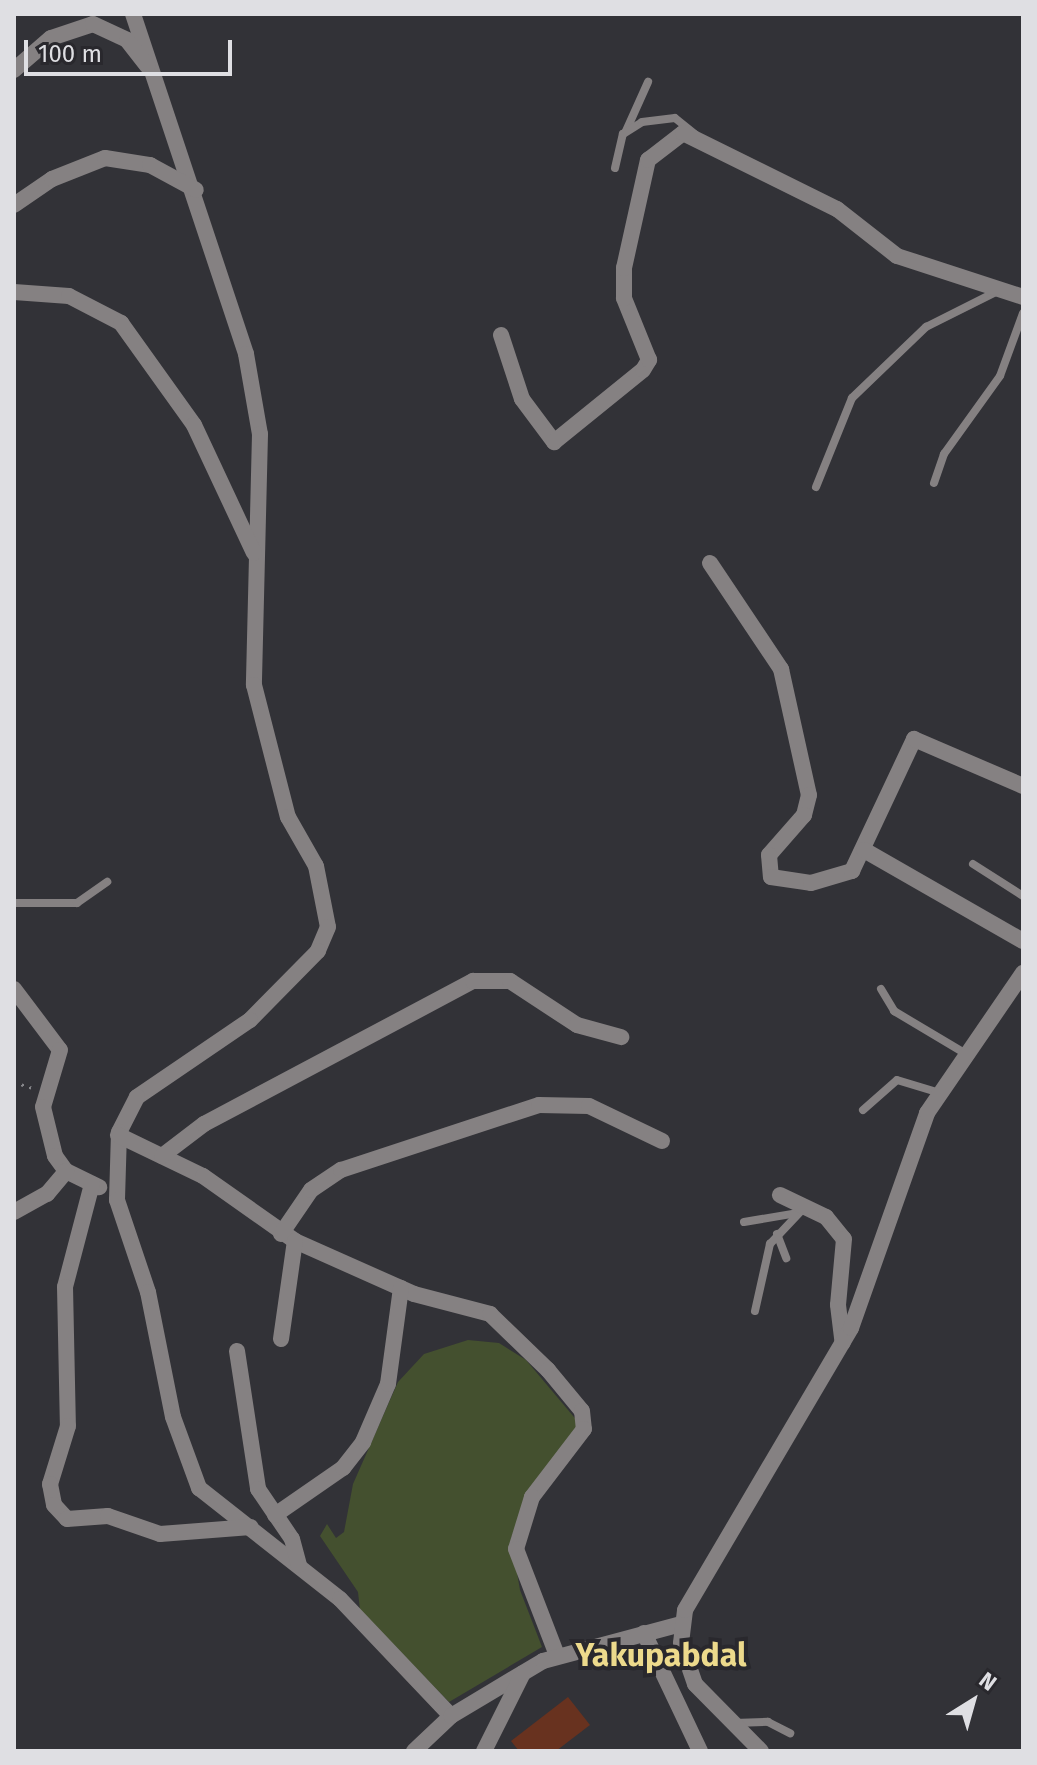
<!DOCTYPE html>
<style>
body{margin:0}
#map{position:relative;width:1037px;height:1765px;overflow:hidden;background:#323237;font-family:"Fira Sans",sans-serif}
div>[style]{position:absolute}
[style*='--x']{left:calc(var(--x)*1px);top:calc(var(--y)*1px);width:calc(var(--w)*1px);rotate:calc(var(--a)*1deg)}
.green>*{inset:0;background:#44502f}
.building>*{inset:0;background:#68321f}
.path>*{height:3px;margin-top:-1.5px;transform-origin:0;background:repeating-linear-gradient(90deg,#86868a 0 2px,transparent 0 8px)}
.service>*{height:8px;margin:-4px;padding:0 4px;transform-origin:4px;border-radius:4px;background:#858182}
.minor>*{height:16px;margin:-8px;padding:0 8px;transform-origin:8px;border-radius:8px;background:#858182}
.tertiary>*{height:16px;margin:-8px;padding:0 8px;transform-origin:8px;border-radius:8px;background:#858182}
span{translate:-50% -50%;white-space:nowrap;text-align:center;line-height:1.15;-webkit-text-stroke:8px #29282d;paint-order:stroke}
.district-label{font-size:32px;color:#edda8c;font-weight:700}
.frame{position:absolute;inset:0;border:16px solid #dfdfe3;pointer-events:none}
.north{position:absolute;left:933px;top:1661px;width:80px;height:80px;-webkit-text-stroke:6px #29282d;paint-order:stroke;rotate:37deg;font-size:22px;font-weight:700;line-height:32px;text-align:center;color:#dfdfe3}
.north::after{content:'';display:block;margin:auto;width:28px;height:36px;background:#dfdfe3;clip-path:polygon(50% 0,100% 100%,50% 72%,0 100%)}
.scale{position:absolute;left:24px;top:40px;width:208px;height:36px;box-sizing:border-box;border:4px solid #dfdfe3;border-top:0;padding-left:10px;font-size:24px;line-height:28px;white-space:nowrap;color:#dfdfe3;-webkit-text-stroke:6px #29282d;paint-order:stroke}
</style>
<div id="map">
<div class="green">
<i style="clip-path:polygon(468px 1340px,499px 1343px,526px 1360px,579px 1423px,528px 1495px,511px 1538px,520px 1590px,542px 1647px,449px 1702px,360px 1610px,358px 1592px,320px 1536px,327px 1524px,336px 1538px,344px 1532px,353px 1484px,398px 1382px,424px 1354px)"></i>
</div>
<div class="building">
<i style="clip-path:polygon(568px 1697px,590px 1725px,556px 1751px,519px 1751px,511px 1741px)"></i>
</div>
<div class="path">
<i style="--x:14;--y:1082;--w:20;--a:18"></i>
</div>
<div class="service">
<i style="--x:626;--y:131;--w:54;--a:-65.8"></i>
<i style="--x:615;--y:168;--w:35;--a:-77"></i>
<i style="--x:623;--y:134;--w:22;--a:-32"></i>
<i style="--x:642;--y:122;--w:33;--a:-7"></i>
<i style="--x:675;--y:118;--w:26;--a:39"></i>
<i style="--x:934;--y:483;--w:31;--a:-71"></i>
<i style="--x:944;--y:454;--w:96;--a:-54.3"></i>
<i style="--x:1000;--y:376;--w:67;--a:-69.9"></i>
<i style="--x:816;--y:487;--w:96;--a:-68"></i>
<i style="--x:852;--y:398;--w:103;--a:-43.8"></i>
<i style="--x:926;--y:327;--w:80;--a:-26.6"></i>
<i style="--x:973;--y:864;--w:59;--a:32.6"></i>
<i style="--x:14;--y:903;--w:63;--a:0"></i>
<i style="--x:77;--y:903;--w:37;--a:-35"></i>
<i style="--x:881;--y:989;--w:26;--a:59"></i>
<i style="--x:894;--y:1011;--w:84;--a:30.8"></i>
<i style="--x:863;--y:1110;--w:45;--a:-41.4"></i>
<i style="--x:897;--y:1080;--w:45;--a:16.8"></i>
<i style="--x:744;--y:1222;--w:55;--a:-9.5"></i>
<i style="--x:777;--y:1234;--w:26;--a:69"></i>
<i style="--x:755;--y:1311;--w:69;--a:-77.4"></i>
<i style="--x:770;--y:1244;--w:48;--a:-46.7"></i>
<i style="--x:734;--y:1723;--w:34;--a:-2"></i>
<i style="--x:768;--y:1722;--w:25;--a:27"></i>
</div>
<div class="minor">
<i style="--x:133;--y:14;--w:358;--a:71.6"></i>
<i style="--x:246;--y:354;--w:81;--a:80.1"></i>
<i style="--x:260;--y:434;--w:251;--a:91.4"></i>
<i style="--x:254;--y:685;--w:136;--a:75.6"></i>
<i style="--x:288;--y:817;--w:56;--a:60.3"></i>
<i style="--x:316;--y:866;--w:62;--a:78.9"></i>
<i style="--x:328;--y:927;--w:26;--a:113"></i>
<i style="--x:318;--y:951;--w:97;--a:134.6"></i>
<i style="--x:250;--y:1020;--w:137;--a:145.7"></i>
<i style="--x:137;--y:1097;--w:39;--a:117"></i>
<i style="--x:119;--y:1132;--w:68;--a:91.7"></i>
<i style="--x:117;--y:1200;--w:97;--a:71.4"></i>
<i style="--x:148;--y:1292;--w:127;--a:78.7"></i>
<i style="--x:173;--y:1417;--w:76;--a:69.9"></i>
<i style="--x:199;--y:1488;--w:179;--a:38.2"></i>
<i style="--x:340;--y:1599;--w:161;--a:46.5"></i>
<i style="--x:14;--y:70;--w:49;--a:-40.9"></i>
<i style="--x:51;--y:38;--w:44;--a:-18.4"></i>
<i style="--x:93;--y:24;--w:38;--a:25"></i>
<i style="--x:127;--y:40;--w:33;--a:52"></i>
<i style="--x:14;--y:205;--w:46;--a:-34.4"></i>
<i style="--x:52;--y:179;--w:57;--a:-21.6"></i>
<i style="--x:105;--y:158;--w:46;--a:8.8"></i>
<i style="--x:150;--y:165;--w:52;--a:28.5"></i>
<i style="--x:14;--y:292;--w:55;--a:4.2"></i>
<i style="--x:69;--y:296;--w:59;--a:27.4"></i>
<i style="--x:121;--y:323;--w:125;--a:54.4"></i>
<i style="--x:194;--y:425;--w:141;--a:64.9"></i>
<i style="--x:501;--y:335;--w:67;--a:71.8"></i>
<i style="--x:522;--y:399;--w:54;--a:53.3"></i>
<i style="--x:554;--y:442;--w:114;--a:-39"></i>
<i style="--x:643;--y:370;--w:12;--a:-59"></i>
<i style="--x:649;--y:360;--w:67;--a:-112"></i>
<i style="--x:624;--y:298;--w:30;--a:-90"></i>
<i style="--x:624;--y:268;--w:111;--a:-77.5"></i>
<i style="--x:648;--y:160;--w:44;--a:-37.6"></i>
<i style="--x:683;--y:133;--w:172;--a:26.3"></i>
<i style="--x:837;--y:209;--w:76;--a:38.1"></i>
<i style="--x:897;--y:256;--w:133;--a:18"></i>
<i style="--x:710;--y:563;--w:128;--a:56.2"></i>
<i style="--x:781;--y:669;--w:129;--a:77.5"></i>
<i style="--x:809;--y:795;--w:21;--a:104"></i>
<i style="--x:804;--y:815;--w:53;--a:131.2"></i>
<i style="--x:769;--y:855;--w:22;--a:85"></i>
<i style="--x:771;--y:877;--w:40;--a:8.5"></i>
<i style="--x:811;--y:883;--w:43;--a:-16.3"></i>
<i style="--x:852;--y:871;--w:146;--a:-64.8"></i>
<i style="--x:914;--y:739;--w:119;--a:23.3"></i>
<i style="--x:864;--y:850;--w:183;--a:29.8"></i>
<i style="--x:14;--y:989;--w:76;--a:53"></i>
<i style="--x:60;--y:1050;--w:59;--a:106.6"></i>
<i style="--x:43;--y:1107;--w:50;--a:76.2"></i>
<i style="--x:55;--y:1156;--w:19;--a:54"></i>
<i style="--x:66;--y:1171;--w:37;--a:26"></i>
<i style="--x:118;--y:1135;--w:94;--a:25.8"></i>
<i style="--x:203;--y:1176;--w:113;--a:35.2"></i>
<i style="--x:295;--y:1241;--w:130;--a:24"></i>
<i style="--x:414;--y:1294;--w:79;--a:14.7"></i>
<i style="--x:490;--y:1314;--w:81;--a:44"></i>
<i style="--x:548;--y:1370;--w:53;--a:50.3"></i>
<i style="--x:582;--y:1411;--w:18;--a:84"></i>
<i style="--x:584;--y:1429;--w:86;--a:127.4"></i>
<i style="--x:532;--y:1497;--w:54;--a:107.1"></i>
<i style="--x:516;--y:1549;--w:114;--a:68.9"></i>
<i style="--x:162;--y:1156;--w:53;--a:-37.3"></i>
<i style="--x:204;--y:1124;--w:305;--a:-28"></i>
<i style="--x:473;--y:981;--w:37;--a:0"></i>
<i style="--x:510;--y:981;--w:80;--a:33.3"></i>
<i style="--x:577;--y:1025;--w:46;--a:15.3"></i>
<i style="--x:92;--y:1184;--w:106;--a:104.7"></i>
<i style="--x:65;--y:1287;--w:139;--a:88.8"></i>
<i style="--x:68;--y:1426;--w:61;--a:107.2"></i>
<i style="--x:50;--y:1484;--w:21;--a:79"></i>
<i style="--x:54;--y:1505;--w:19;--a:47"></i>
<i style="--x:67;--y:1519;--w:41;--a:-4.2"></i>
<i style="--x:108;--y:1516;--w:55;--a:19.1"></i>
<i style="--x:160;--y:1534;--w:91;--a:-4.4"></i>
<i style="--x:780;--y:1195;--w:51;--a:25.6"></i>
<i style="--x:826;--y:1217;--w:28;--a:51"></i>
<i style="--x:844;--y:1239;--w:66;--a:95.2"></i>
<i style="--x:838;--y:1305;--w:38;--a:83"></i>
<i style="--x:14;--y:1212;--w:38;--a:-29"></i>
<i style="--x:47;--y:1194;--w:30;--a:-50"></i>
<i style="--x:281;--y:1234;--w:53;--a:-55.7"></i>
<i style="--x:311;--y:1190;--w:36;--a:-34"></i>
<i style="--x:341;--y:1170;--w:208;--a:-18.2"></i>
<i style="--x:539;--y:1105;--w:50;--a:1.1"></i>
<i style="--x:589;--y:1106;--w:81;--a:25.6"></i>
<i style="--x:281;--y:1339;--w:99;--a:-81.9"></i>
<i style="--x:237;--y:1351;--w:140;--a:81.3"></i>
<i style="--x:258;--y:1489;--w:60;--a:55.8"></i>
<i style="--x:292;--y:1539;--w:27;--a:75"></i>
<i style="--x:275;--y:1515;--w:83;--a:-34.7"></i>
<i style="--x:343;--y:1468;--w:33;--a:-52"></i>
<i style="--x:363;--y:1442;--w:63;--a:-66.7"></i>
<i style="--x:388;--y:1384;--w:97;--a:-82.3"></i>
<i style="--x:644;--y:1633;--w:131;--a:64.6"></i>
<i style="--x:414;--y:1751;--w:51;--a:-43.4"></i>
<i style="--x:451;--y:1716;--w:107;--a:-30.9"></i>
<i style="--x:543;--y:1661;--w:143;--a:-15"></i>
<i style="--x:484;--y:1751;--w:87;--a:-63.4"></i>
</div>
<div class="tertiary">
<i style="--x:761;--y:1751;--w:94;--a:-134.6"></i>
<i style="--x:695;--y:1684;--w:43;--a:-108.9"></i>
<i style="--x:681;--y:1643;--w:33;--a:-83"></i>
<i style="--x:685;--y:1610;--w:327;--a:-59.5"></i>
<i style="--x:851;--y:1328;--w:228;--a:-70.5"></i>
<i style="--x:927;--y:1113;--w:170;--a:-55.6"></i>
</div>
<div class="district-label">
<span style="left:661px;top:1655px">Yakupabdal</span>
</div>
<div class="frame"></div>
<div class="north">N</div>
<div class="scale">100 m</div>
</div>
